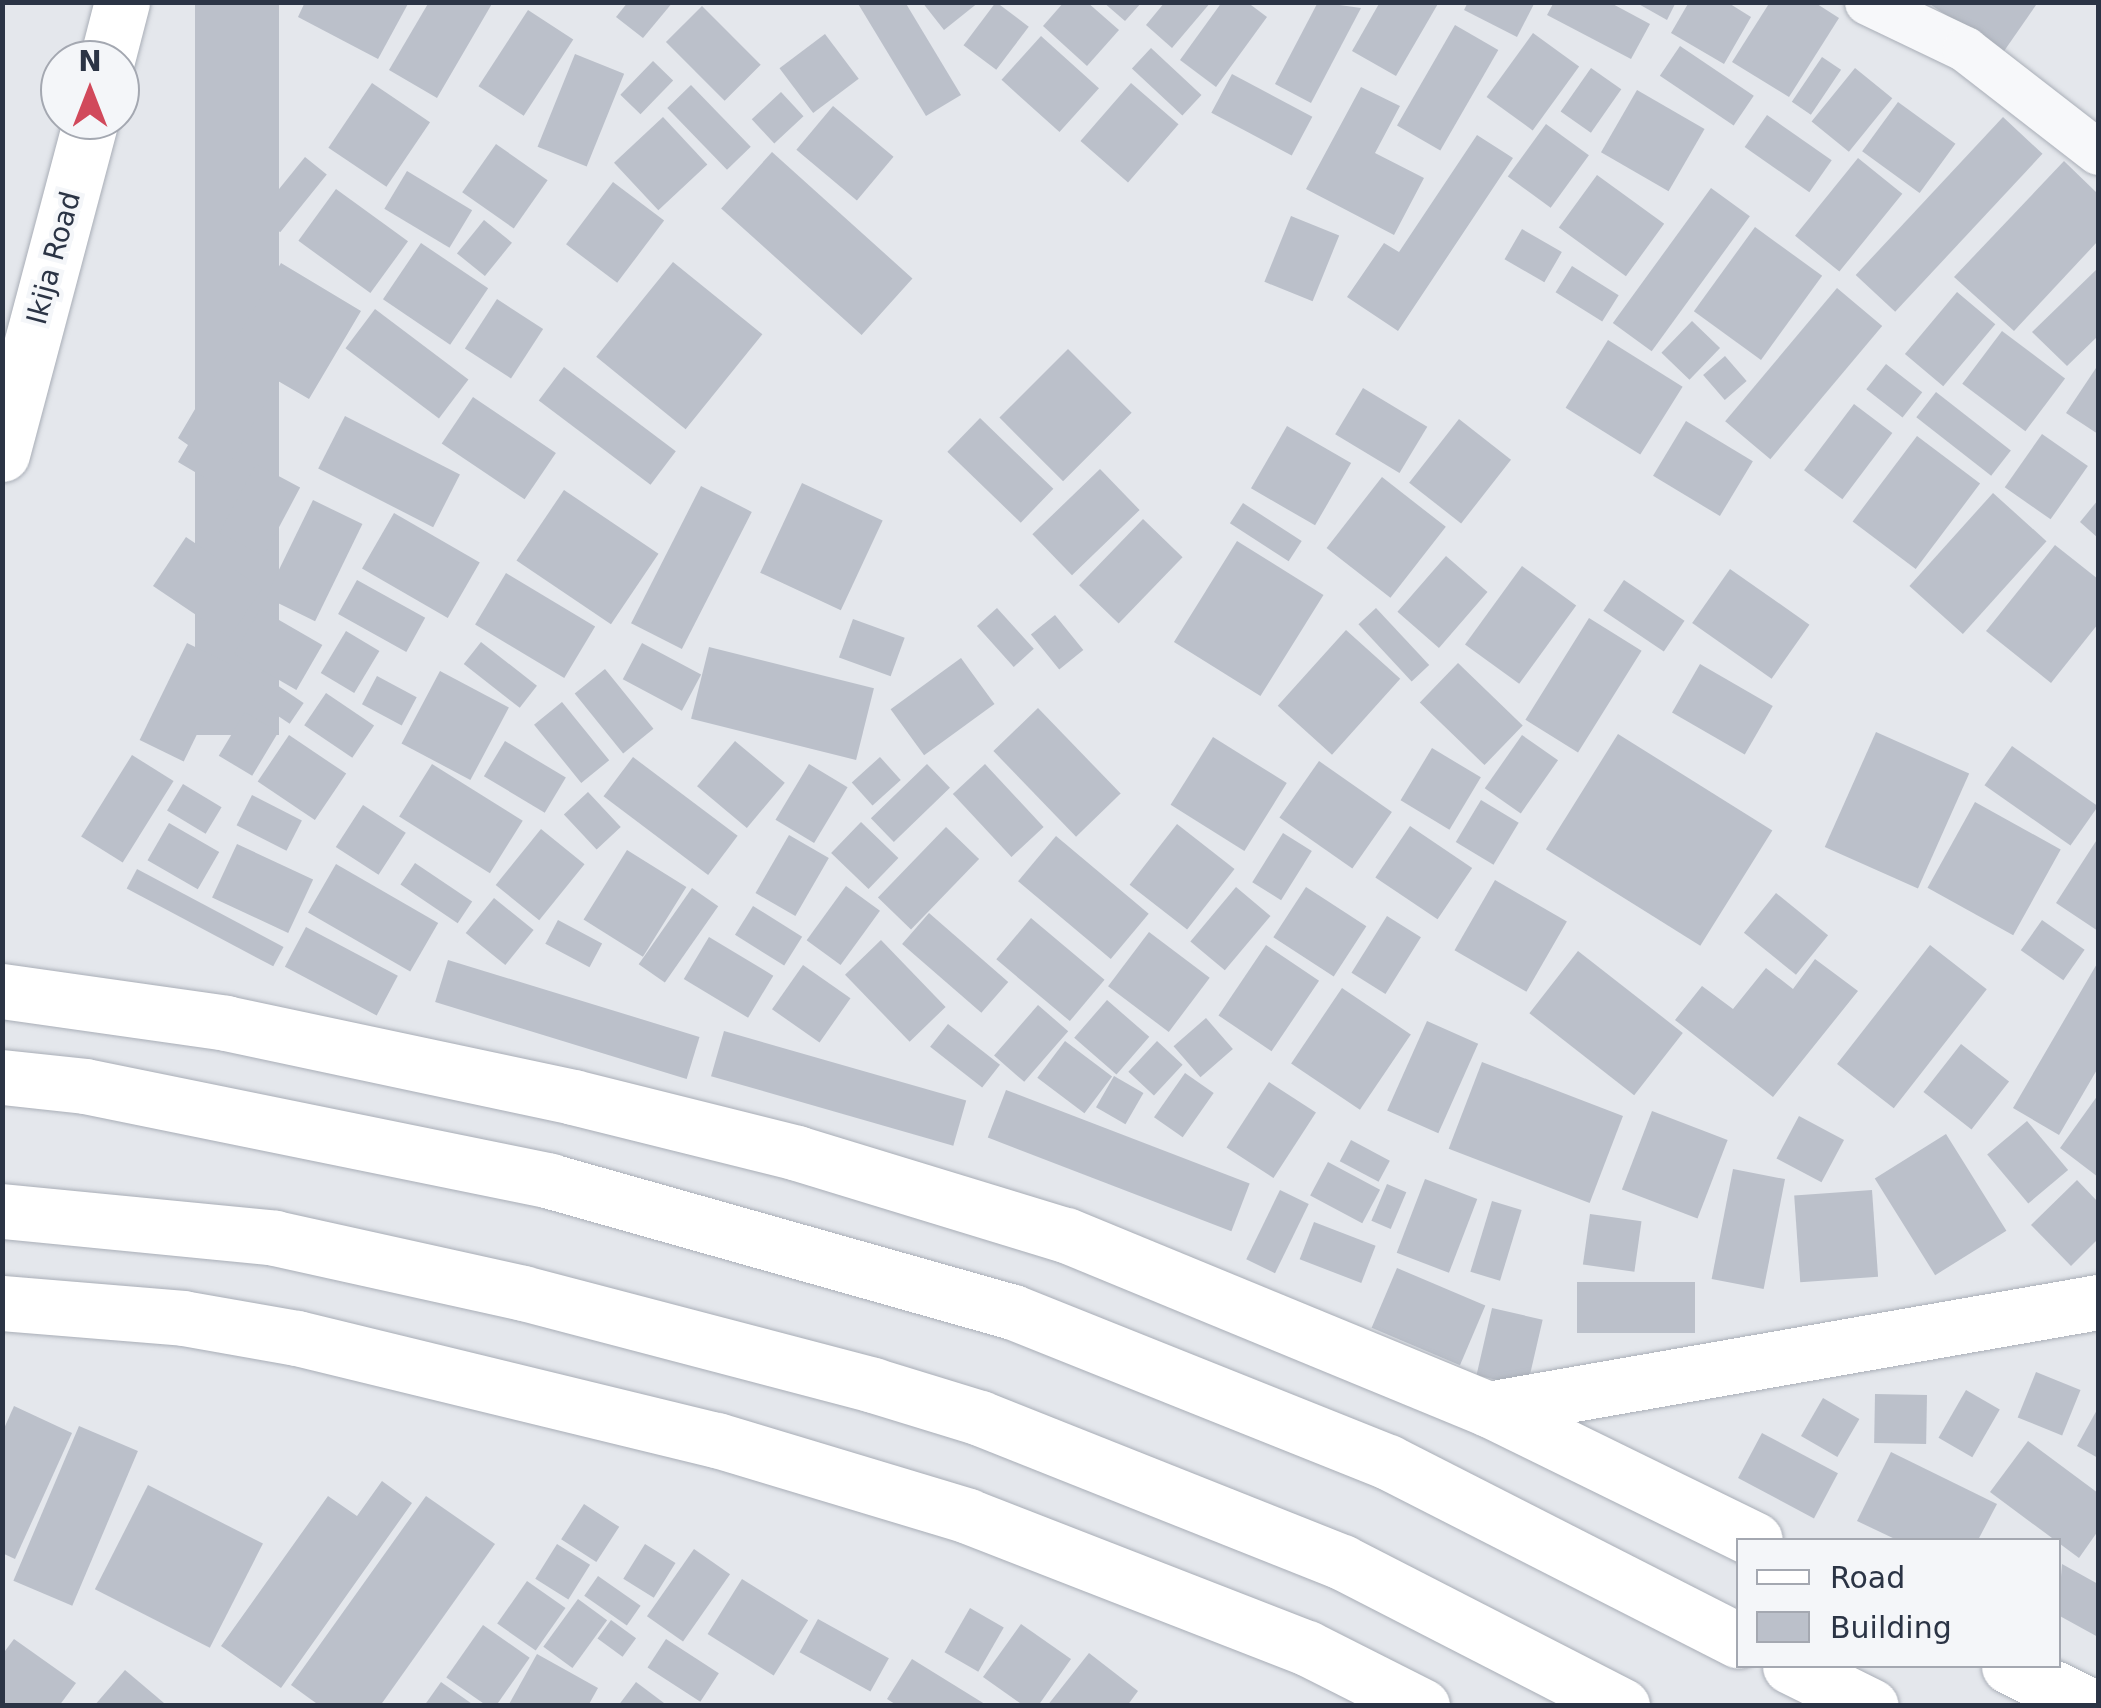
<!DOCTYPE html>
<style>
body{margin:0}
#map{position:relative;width:2101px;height:1708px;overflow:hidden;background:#e4e7ec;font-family:"DejaVu Sans",sans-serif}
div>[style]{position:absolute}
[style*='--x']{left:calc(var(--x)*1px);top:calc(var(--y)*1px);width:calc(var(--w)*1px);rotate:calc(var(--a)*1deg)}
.building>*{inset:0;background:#bbc0ca;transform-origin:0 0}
.roads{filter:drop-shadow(0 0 2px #a9aeb7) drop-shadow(0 0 2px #a9aeb7)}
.street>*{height:45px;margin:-22.5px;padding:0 22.5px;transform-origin:22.5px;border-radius:22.5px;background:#f7f8fa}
.secondary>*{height:55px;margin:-27.5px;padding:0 27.5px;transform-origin:27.5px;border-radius:27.5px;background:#fff}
.highway>*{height:55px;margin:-27.5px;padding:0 27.5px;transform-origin:27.5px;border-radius:27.5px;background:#fff}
span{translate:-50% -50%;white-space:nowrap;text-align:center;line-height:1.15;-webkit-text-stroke:9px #f4f6f9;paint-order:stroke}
.street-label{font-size:28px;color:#2b3445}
.frame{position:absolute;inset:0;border:5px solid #2b3445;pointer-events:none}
.legend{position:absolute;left:1736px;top:1538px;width:325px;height:130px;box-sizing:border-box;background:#f4f6f9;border:2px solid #a4a8b1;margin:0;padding:12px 18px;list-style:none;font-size:30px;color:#2b3445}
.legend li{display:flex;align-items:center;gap:20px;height:50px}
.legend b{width:50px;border:2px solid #a4a8b1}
.north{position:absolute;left:40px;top:40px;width:100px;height:100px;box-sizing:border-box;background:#f4f6f9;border:2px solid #a4a8b1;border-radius:50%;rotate:0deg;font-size:28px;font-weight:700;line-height:40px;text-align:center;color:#2b3445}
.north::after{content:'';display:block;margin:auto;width:35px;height:45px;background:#d1495b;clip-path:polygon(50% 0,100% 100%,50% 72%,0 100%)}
</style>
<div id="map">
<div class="building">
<i style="left:195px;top:2px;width:84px;height:733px"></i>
<i style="clip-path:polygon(305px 2px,409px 2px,378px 59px,298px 17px)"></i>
<i style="clip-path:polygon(429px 2px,493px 2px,437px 98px,389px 70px)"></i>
<i style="clip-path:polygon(628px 2px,673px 2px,643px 38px,616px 17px)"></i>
<i style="clip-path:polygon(857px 2px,905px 2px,961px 95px,926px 116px)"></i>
<i style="clip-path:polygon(922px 2px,979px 2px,944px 30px)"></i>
<i style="left:996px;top:2px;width:41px;height:54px;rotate:37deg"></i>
<i style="clip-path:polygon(1064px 2px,1087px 2px,1119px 30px,1087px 66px,1043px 26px)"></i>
<i style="clip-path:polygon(1103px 2px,1142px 2px,1125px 21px)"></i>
<i style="clip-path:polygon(1165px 2px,1211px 2px,1172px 48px,1146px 25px)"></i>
<i style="clip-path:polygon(1222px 2px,1247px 2px,1267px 17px,1216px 87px,1180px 60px)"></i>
<i style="clip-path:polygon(1318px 2px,1361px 8px,1311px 103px,1275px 84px)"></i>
<i style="clip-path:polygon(1380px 2px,1439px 2px,1396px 76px,1352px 51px)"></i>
<i style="clip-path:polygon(1468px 2px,1535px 2px,1517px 37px,1464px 10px)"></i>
<i style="clip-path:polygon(1554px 2px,1609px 2px,1650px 24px,1631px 59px,1547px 15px)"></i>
<i style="clip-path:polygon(1635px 2px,1676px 2px,1667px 20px)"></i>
<i style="clip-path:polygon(1689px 2px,1727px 2px,1751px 17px,1724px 64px,1671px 33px)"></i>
<i style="clip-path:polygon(1770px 2px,1814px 2px,1839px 18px,1789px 97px,1732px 62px)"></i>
<i style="clip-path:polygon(1927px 2px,2032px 2px,2036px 5px,2002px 54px)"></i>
<i style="left:702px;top:6px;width:83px;height:51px;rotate:45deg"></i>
<i style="left:528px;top:10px;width:54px;height:91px;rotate:33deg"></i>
<i style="left:1455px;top:25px;width:50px;height:116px;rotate:30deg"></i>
<i style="left:1533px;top:33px;width:57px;height:79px;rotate:36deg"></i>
<i style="left:825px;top:34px;width:56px;height:57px;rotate:53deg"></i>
<i style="left:1041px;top:36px;width:78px;height:59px;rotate:42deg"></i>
<i style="left:1680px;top:46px;width:89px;height:36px;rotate:34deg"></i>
<i style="left:1151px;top:48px;width:69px;height:28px;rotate:43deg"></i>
<i style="left:575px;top:54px;width:53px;height:100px;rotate:22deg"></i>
<i style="left:1822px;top:57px;width:23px;height:54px;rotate:34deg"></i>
<i style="left:653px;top:61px;width:28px;height:47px;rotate:44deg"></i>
<i style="left:1591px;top:68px;width:37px;height:53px;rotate:35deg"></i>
<i style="left:1855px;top:68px;width:48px;height:69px;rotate:39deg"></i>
<i style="left:1232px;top:74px;width:91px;height:44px;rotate:28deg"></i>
<i style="left:372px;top:83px;width:70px;height:78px;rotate:34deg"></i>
<i style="left:1131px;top:83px;width:63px;height:77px;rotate:41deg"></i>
<i style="left:691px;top:85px;width:86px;height:33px;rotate:46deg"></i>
<i style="clip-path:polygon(1361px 87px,1400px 106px,1375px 153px,1424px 178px,1394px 235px,1306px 189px)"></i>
<i style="left:1637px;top:90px;width:78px;height:72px;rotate:30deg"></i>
<i style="left:781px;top:92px;width:33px;height:40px;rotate:47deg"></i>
<i style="left:1898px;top:102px;width:71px;height:61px;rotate:36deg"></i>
<i style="left:833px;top:106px;width:79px;height:57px;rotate:40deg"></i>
<i style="left:1767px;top:115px;width:79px;height:39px;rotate:35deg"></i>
<i style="left:663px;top:117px;width:65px;height:67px;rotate:47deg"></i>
<i style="left:2003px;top:117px;width:54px;height:216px;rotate:43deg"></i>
<i style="left:1546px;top:124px;width:53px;height:65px;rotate:36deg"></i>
<i style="clip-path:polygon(1477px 135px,1513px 158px,1398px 331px,1347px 297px,1384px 243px,1399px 252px)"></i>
<i style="left:496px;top:144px;width:63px;height:59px;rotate:35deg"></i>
<i style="left:772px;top:152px;width:189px;height:76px;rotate:42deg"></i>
<i style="left:305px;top:157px;width:28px;height:74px;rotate:39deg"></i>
<i style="left:1858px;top:158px;width:57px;height:100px;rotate:39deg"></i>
<i style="clip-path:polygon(2064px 161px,2098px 194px,2098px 241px,2014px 331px,1954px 277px)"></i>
<i style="left:407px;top:171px;width:76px;height:44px;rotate:31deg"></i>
<i style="left:1597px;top:175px;width:83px;height:65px;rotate:36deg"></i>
<i style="left:613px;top:182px;width:64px;height:78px;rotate:37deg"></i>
<i style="left:1711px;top:188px;width:48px;height:167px;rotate:36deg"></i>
<i style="left:336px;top:189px;width:89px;height:64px;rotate:36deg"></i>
<i style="left:1291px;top:216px;width:52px;height:71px;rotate:22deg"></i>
<i style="left:484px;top:220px;width:36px;height:43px;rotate:39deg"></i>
<i style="left:1755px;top:227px;width:83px;height:104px;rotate:36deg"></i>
<i style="left:1522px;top:229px;width:46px;height:35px;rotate:30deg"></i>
<i style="left:421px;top:243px;width:81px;height:68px;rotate:34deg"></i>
<i style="left:673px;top:262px;width:115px;height:122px;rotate:39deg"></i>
<i style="clip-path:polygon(281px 263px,361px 311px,309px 399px,278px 381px,217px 485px,178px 462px,188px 445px,178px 438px)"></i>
<i style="left:1572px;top:266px;width:55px;height:31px;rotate:32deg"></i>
<i style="clip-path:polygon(2098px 268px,2098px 336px,2067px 366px,2032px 332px)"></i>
<i style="left:1837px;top:288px;width:59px;height:174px;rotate:40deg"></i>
<i style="left:1957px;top:292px;width:50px;height:81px;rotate:40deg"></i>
<i style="left:497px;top:299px;width:55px;height:59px;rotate:33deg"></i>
<i style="left:375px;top:309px;width:117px;height:49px;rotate:37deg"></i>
<i style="left:1692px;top:321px;width:39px;height:44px;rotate:44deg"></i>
<i style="left:2002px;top:331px;width:79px;height:66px;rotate:37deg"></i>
<i style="left:1608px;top:340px;width:88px;height:80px;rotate:32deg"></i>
<i style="left:1068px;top:349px;width:90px;height:97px;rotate:45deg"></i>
<i style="left:1725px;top:356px;width:33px;height:29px;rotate:49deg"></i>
<i style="left:1886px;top:364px;width:46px;height:32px;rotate:38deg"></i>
<i style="clip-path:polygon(2098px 365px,2098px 434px,2066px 413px)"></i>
<i style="left:564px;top:367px;width:140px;height:42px;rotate:37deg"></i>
<i style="left:1363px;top:388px;width:75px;height:54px;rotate:31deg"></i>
<i style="left:1936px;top:392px;width:95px;height:32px;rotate:38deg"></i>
<i style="left:473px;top:397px;width:100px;height:56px;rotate:34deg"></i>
<i style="left:1854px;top:404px;width:48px;height:83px;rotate:37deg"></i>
<i style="left:345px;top:416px;width:129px;height:59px;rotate:27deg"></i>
<i style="left:980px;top:418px;width:102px;height:47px;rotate:44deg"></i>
<i style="left:1459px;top:419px;width:66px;height:81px;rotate:38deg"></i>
<i style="left:1686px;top:421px;width:78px;height:64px;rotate:31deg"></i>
<i style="left:1287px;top:426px;width:74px;height:72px;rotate:30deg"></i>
<i style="left:2042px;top:434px;width:56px;height:65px;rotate:35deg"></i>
<i style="left:1917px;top:436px;width:79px;height:107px;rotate:37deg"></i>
<i style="left:256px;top:464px;width:50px;height:78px;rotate:28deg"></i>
<i style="left:1100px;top:469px;width:57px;height:94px;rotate:46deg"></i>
<i style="left:1382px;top:477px;width:81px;height:90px;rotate:38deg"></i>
<i style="left:802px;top:483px;width:89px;height:99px;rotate:25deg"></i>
<i style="left:701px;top:486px;width:57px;height:154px;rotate:27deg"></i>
<i style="left:564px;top:490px;width:114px;height:85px;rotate:34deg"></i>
<i style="left:1993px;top:493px;width:72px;height:125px;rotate:42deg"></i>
<i style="left:313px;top:500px;width:55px;height:108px;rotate:26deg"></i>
<i style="clip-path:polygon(2098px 500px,2098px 538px,2080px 522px)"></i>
<i style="left:1243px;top:503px;width:70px;height:24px;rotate:33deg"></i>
<i style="left:394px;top:513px;width:99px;height:64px;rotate:30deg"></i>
<i style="left:1143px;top:519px;width:55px;height:92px;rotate:44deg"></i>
<i style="left:186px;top:537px;width:92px;height:59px;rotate:34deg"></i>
<i style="left:1237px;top:541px;width:102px;height:119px;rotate:32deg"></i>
<i style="clip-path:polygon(2055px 545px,2098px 579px,2098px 624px,2051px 683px,1986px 631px)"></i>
<i style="left:1446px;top:556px;width:55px;height:74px;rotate:41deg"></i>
<i style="left:1522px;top:566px;width:67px;height:97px;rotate:36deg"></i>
<i style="left:1730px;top:569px;width:97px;height:66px;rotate:35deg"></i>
<i style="left:506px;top:573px;width:104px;height:60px;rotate:31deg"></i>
<i style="left:357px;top:580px;width:78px;height:39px;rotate:29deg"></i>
<i style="left:1624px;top:580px;width:73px;height:37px;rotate:34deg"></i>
<i style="left:997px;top:608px;width:55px;height:27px;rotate:48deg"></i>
<i style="left:1376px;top:608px;width:78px;height:24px;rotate:47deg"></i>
<i style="left:260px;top:609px;width:72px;height:52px;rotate:30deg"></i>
<i style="left:1055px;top:615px;width:45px;height:31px;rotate:51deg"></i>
<i style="left:1589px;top:618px;width:62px;height:120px;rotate:32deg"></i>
<i style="left:853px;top:619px;width:55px;height:41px;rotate:20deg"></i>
<i style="left:1346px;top:630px;width:73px;height:102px;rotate:42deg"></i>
<i style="left:346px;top:631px;width:39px;height:49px;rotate:31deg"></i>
<i style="left:481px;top:642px;width:71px;height:28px;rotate:38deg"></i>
<i style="left:187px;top:643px;width:49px;height:108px;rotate:26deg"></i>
<i style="left:642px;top:643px;width:67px;height:41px;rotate:28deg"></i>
<i style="left:709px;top:647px;width:170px;height:74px;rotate:14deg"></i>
<i style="left:961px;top:658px;width:57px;height:87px;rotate:54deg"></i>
<i style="left:1458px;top:663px;width:90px;height:55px;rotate:44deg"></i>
<i style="left:1700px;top:664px;width:84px;height:56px;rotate:30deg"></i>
<i style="left:605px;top:669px;width:77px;height:39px;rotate:51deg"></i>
<i style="left:440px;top:671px;width:78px;height:82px;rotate:28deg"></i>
<i style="left:377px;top:676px;width:45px;height:32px;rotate:28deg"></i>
<i style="left:268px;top:679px;width:43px;height:25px;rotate:34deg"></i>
<i style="left:326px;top:693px;width:58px;height:39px;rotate:34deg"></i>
<i style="left:562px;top:702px;width:75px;height:36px;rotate:51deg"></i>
<i style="left:1038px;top:708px;width:119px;height:62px;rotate:46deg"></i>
<i style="left:245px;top:712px;width:39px;height:51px;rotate:31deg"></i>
<i style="left:1876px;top:732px;width:102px;height:126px;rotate:24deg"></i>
<i style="left:1618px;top:734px;width:182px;height:136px;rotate:32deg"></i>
<i style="left:289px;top:735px;width:69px;height:56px;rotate:34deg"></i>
<i style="left:1522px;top:735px;width:44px;height:65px;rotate:35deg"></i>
<i style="left:1213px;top:737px;width:87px;height:80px;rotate:32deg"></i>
<i style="left:505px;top:741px;width:71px;height:41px;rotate:31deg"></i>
<i style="left:735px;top:741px;width:65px;height:59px;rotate:40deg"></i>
<i style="left:2012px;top:746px;width:105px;height:48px;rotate:35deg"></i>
<i style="left:1432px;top:748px;width:57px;height:61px;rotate:31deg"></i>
<i style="left:132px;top:755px;width:49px;height:96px;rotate:32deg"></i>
<i style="left:633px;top:757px;width:131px;height:49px;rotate:37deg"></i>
<i style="left:880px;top:757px;width:31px;height:38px;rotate:48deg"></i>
<i style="left:1319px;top:761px;width:89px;height:69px;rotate:35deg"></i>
<i style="left:432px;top:764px;width:107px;height:62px;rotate:32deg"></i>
<i style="left:809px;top:764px;width:45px;height:65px;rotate:31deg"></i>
<i style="left:927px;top:764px;width:33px;height:78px;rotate:46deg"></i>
<i style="left:985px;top:764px;width:86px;height:44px;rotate:47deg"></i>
<i style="left:183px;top:784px;width:45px;height:31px;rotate:31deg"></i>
<i style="left:588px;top:792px;width:48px;height:33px;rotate:47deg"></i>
<i style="left:252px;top:795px;width:56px;height:34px;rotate:27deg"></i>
<i style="left:1481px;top:800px;width:44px;height:49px;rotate:31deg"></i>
<i style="left:1975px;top:802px;width:98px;height:98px;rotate:29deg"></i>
<i style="left:363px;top:805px;width:51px;height:50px;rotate:33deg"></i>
<i style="left:861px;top:822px;width:52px;height:43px;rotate:44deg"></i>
<i style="left:169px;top:823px;width:58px;height:43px;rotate:30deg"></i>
<i style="left:1177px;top:824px;width:73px;height:77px;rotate:38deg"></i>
<i style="left:1410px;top:826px;width:75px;height:62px;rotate:34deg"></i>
<i style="left:946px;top:827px;width:46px;height:98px;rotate:44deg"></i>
<i style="left:541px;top:829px;width:56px;height:72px;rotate:39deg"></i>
<i style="left:1283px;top:833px;width:34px;height:58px;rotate:32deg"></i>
<i style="left:789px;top:835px;width:46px;height:67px;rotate:30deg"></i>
<i style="left:1056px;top:836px;width:121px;height:59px;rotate:40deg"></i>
<i style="clip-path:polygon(2098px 838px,2098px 931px,2056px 903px)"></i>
<i style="left:237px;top:844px;width:84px;height:59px;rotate:25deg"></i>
<i style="left:627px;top:850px;width:70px;height:82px;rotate:32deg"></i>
<i style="left:415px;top:863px;width:69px;height:26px;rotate:34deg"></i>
<i style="left:336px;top:864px;width:118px;height:56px;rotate:30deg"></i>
<i style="left:137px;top:869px;width:166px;height:22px;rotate:28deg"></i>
<i style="left:1495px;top:880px;width:83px;height:81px;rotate:30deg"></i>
<i style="left:846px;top:886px;width:42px;height:67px;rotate:36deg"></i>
<i style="left:1236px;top:887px;width:45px;height:71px;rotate:40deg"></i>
<i style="left:1306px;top:887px;width:72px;height:60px;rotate:33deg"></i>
<i style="left:692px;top:888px;width:32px;height:93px;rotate:35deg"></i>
<i style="left:1776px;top:893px;width:67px;height:51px;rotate:39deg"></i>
<i style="left:494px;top:898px;width:51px;height:45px;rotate:39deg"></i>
<i style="left:753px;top:906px;width:58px;height:34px;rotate:32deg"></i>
<i style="left:929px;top:913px;width:105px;height:41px;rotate:41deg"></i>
<i style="left:1387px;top:916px;width:40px;height:67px;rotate:32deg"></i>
<i style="left:1031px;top:918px;width:96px;height:54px;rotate:40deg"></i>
<i style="left:558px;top:920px;width:50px;height:27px;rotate:28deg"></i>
<i style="left:2042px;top:920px;width:52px;height:37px;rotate:35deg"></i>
<i style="left:306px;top:927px;width:104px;height:45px;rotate:28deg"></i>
<i style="left:1149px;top:932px;width:76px;height:68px;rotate:37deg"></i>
<i style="left:709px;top:937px;width:75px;height:49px;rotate:31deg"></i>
<i style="left:881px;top:940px;width:93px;height:50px;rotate:46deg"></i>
<i style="left:1266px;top:945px;width:64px;height:85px;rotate:34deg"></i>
<i style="left:1930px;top:945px;width:72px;height:151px;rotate:38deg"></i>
<i style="left:1578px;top:951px;width:133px;height:79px;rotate:38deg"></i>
<i style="clip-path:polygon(1815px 959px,1858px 991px,1773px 1097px,1675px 1020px,1702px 986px,1733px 1009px,1766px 968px,1793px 989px)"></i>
<i style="left:448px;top:960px;width:263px;height:44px;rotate:17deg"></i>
<i style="clip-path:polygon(2098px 962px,2098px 1068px,2059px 1135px,2013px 1108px)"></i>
<i style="left:803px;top:965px;width:58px;height:54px;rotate:35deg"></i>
<i style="left:1342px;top:988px;width:83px;height:91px;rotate:34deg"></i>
<i style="left:1107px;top:1000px;width:56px;height:50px;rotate:41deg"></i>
<i style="left:1038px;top:1005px;width:40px;height:67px;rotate:41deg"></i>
<i style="left:1206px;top:1018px;width:41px;height:43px;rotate:49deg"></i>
<i style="left:1427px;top:1021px;width:56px;height:98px;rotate:24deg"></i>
<i style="left:948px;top:1024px;width:66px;height:29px;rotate:38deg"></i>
<i style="left:724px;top:1031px;width:252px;height:47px;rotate:16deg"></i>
<i style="left:1065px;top:1041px;width:59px;height:46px;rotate:37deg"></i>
<i style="left:1157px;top:1041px;width:35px;height:42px;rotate:43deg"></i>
<i style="left:1961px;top:1044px;width:61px;height:61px;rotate:38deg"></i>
<i style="left:1482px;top:1062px;width:151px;height:93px;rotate:21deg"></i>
<i style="left:1185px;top:1073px;width:35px;height:54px;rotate:35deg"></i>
<i style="left:1114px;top:1076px;width:34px;height:36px;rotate:30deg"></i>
<i style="left:1269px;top:1082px;width:56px;height:78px;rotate:33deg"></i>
<i style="left:1006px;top:1090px;width:261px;height:51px;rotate:21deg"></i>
<i style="clip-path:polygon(2098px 1095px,2098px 1177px,2060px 1148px)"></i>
<i style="left:1652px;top:1111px;width:81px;height:84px;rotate:21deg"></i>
<i style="left:1799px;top:1116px;width:51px;height:48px;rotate:28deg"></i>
<i style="left:2027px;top:1121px;width:64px;height:52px;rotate:50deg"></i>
<i style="left:1946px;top:1134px;width:114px;height:84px;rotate:58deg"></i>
<i style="left:1351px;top:1140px;width:44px;height:24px;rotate:28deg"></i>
<i style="left:1328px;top:1162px;width:59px;height:38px;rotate:28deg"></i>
<i style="left:1733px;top:1169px;width:53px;height:112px;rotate:11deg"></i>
<i style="left:1425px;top:1179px;width:56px;height:79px;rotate:21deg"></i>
<i style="clip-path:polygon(2077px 1180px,2098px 1202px,2098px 1239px,2071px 1266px,2031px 1225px)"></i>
<i style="left:1387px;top:1184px;width:21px;height:40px;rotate:23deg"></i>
<i style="left:1280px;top:1190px;width:32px;height:77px;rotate:26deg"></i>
<i style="left:1872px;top:1190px;width:87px;height:78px;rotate:86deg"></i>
<i style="left:1492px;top:1201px;width:31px;height:74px;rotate:17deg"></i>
<i style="left:1590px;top:1214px;width:52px;height:51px;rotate:8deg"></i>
<i style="left:1314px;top:1222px;width:66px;height:40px;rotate:21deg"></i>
<i style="left:1397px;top:1268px;width:96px;height:65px;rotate:23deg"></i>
<i style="left:1577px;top:1282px;width:118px;height:51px"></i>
<i style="left:1492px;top:1308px;width:52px;height:69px;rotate:13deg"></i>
<i style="left:2036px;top:1372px;width:48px;height:49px;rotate:22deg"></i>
<i style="left:1966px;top:1390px;width:39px;height:55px;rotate:30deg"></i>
<i style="left:1875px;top:1394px;width:52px;height:49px;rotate:1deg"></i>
<i style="left:1823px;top:1398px;width:42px;height:44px;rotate:30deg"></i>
<i style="clip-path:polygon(14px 1406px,72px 1433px,15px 1559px,2px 1553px,2px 1433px)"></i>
<i style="clip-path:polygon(2098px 1408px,2098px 1458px,2077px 1446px)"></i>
<i style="left:79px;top:1426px;width:64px;height:168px;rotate:23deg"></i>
<i style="left:1762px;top:1433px;width:86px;height:51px;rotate:28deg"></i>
<i style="clip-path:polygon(2028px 1441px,2098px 1493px,2098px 1531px,2079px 1558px,1990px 1492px)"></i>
<i style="clip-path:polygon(1891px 1452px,1997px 1504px,1978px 1540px,1897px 1540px,1857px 1521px)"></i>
<i style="clip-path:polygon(382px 1481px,412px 1503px,281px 1688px,221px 1646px,328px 1496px,357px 1516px)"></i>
<i style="left:148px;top:1485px;width:129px;height:117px;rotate:27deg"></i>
<i style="clip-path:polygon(426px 1496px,495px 1544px,380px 1706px,320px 1706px,291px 1685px)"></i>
<i style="left:584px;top:1504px;width:42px;height:42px;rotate:33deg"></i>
<i style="left:557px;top:1544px;width:39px;height:41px;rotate:32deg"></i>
<i style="left:645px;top:1544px;width:36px;height:41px;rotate:32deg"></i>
<i style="left:694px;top:1549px;width:44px;height:82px;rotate:35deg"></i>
<i style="clip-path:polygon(2062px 1564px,2098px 1584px,2098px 1637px,2058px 1615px)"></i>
<i style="left:598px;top:1576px;width:52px;height:24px;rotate:35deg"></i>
<i style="left:742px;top:1579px;width:78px;height:65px;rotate:32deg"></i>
<i style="left:527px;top:1581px;width:47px;height:52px;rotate:35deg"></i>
<i style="left:578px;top:1599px;width:36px;height:59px;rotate:36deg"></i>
<i style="left:970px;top:1608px;width:39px;height:51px;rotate:30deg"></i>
<i style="left:818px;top:1619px;width:81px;height:38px;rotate:29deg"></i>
<i style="left:611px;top:1620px;width:31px;height:23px;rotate:36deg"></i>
<i style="clip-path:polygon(1021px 1624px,1071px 1659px,1038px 1706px,1024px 1706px,983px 1677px)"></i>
<i style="left:483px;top:1625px;width:57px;height:64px;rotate:35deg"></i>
<i style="clip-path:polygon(14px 1639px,76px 1683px,59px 1706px,2px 1706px,2px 1655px)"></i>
<i style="left:666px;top:1639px;width:63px;height:34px;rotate:33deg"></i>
<i style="clip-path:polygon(1089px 1653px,1138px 1691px,1127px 1706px,1047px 1706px)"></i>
<i style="clip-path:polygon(537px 1654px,598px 1688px,588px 1706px,508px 1706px)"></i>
<i style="clip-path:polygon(912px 1659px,988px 1706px,898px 1706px,887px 1699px)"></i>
<i style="clip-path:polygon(125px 1670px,164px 1703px,162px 1706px,94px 1706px)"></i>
<i style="clip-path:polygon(441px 1682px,475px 1706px,424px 1706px)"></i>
<i style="clip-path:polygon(636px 1682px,668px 1706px,618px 1706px)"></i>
</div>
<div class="roads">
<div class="street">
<i style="--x:1867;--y:2;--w:109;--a:25.6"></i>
<i style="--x:1965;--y:49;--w:168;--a:37.8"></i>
</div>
<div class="secondary">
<i style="--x:107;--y:60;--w:60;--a:-75.5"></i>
<i style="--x:2;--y:454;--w:346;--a:-75.1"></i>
<i style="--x:2;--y:991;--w:226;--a:8.1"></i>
<i style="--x:226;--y:1023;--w:355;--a:12"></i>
<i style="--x:573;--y:1097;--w:231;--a:14"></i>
<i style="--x:797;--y:1153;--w:281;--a:17"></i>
<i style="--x:1066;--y:1235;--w:456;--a:22.4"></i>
<i style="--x:1488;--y:1409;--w:297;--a:26.1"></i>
<i style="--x:2;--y:1303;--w:182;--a:4.7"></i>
<i style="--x:183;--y:1318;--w:116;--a:10"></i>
<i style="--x:297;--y:1338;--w:432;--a:13.7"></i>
<i style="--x:717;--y:1440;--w:262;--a:16.8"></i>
<i style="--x:968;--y:1516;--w:364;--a:21.3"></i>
<i style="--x:1307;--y:1648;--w:129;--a:26.8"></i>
<i style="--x:1488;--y:1409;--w:619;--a:-9.95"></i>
<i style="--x:2009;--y:1666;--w:90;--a:26.3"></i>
</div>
<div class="highway">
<i style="--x:2;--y:1077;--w:83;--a:6.2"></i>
<i style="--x:85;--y:1086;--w:475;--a:11.5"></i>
<i style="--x:550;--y:1181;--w:481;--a:15.8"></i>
<i style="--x:1013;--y:1312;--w:404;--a:21.8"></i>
<i style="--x:1388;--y:1462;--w:393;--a:27"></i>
<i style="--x:2;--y:1211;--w:274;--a:5.6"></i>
<i style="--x:275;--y:1238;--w:254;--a:12.5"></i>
<i style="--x:523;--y:1293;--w:362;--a:14.7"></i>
<i style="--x:873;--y:1385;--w:112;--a:17.1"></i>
<i style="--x:980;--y:1418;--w:390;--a:21.7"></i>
<i style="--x:1342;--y:1562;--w:315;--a:27.2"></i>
<i style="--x:1790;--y:1666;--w:90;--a:26.3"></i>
</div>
</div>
<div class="street-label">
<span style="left:54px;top:258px;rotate:-75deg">Ikija Road</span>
</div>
<div class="frame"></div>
<ul class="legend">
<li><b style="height:12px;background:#fff"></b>Road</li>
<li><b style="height:28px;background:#bbc0ca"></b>Building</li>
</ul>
<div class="north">N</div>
</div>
